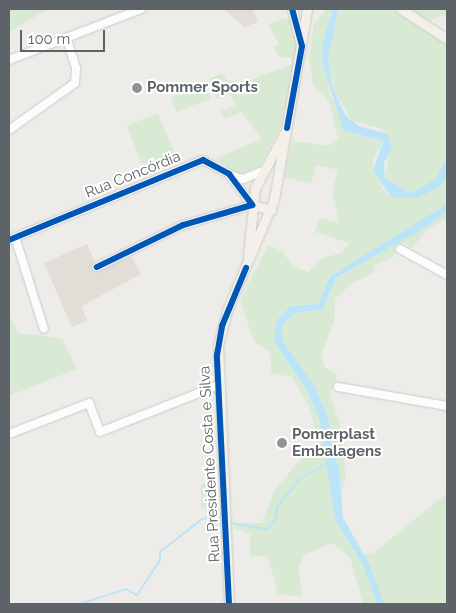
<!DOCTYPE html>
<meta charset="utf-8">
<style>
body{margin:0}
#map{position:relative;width:456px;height:613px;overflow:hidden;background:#eeece8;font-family:Raleway,sans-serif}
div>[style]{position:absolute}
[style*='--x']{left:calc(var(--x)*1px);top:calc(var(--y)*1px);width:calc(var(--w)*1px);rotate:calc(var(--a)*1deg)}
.education>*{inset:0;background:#e1ded8}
.green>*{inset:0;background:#d8ead4;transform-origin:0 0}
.water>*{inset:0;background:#bce4f8}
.stream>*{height:2px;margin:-1px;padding:0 1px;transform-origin:1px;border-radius:1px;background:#bce4f8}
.roads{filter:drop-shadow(0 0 1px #cacbca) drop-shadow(0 0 1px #cacbca)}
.minor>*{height:8px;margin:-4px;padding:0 4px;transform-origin:4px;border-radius:4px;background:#fcfcfc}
.major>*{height:9px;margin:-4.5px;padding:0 4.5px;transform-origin:4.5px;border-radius:4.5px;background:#f3f0e9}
.cycleway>*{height:6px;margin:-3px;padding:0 3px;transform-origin:3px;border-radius:3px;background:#0057b8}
.dots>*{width:14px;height:14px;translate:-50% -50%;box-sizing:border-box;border:2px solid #fff;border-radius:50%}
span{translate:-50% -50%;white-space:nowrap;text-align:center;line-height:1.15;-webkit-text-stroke:4px #fff;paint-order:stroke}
.poi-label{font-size:15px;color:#5e6367;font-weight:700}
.left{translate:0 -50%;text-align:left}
.street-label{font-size:15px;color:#5e6367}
.frame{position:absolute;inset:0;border:10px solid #5e6367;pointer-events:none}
.scale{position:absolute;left:20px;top:30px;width:85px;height:22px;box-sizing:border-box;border:2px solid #5e6367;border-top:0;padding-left:6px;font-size:15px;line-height:18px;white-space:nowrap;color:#5e6367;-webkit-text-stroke:4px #fff;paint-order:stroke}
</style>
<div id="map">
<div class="education">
<i style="clip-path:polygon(224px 9px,253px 9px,258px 22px,244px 27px)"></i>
<i style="clip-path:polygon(87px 244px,99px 271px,130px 254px,141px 274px,82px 306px,87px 321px,72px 327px,44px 263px)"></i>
</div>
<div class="green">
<i style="clip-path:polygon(9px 9px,48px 9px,9px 32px)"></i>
<i style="clip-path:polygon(326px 9px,333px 9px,323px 41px,330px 96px,356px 135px,383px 141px,372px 163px,382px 188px,392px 198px,418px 198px,441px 186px,447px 176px,447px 204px,330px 276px,318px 304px,291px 306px,274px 342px,308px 392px,319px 418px,335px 520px,363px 565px,377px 604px,363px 604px,350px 558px,332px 543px,304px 555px,299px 567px,302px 597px,278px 594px,268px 557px,250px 555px,250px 534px,234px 528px,234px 523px,262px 523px,274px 491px,304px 455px,321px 447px,308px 405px,292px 377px,271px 373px,270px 352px,254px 341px,240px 300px,268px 245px,282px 251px,293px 266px,308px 272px,321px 259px,343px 252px,349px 243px,315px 232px,319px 218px,339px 223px,332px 193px,338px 170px,316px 165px,311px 184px,284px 177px,292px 141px,328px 146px,338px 139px,329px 101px,313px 84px,309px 59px,314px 24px)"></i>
<i style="clip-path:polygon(338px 9px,391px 9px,447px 45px,447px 156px,436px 180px,410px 193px,385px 178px,391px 139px,382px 129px,352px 121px,332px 87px,328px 62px)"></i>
<i style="clip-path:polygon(411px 9px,447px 9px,447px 13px,429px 21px)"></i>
<i style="clip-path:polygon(284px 18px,291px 21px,297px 43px,283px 117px,281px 126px,260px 166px,238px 175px,216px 158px,262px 139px,241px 112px,224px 119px,221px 111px,235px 106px,231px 94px,217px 99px,209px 79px,223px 73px,226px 80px,244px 82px,293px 64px,291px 58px,278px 56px,274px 47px,279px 45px,268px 24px)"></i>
<i style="clip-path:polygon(204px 82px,211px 99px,176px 112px,171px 97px)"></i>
<i style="left:158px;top:113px;width:50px;height:34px;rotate:68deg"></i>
<i style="clip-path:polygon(447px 211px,447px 219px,429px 228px,411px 249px,406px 243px,397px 247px,392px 258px,374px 266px,374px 273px,351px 284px,335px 299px,334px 321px,321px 355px,325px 368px,337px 374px,330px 395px,340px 425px,346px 478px,342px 490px,327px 416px,281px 340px,282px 325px,295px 313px,323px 310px,336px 279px)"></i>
<i style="clip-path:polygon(9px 316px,18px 333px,62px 338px,77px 369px,9px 396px)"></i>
<i style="left:201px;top:484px;width:12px;height:24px"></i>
<i style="clip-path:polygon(447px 493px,447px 604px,384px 604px,363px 554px,373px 553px)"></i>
</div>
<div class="water">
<i style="clip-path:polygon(333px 9px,338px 9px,328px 62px,332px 87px,346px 116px,359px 126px,388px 134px,392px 149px,384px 162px,385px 178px,410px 193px,436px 179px,447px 156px,447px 176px,441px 186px,418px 198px,392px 198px,373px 171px,383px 141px,344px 131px,322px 63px,323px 41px)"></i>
<i style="clip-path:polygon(447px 204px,447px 211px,431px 224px,336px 278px,323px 310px,295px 313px,282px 325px,282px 340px,315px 387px,327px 416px,340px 477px,343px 518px,369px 563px,384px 604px,377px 604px,363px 565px,335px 520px,319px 418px,308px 392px,274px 342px,277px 320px,291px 306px,318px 304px,330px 276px)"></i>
</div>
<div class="stream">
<i style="--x:232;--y:523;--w:36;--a:10"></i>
<i style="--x:267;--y:529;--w:13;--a:-48"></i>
<i style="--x:276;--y:519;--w:12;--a:-85"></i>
<i style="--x:277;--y:507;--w:36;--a:-51"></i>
<i style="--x:300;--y:479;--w:34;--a:-30"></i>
<i style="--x:80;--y:604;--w:48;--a:-18.1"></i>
<i style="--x:126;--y:589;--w:13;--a:29"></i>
<i style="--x:137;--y:595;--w:42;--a:-56.7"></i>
<i style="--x:160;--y:560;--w:8;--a:-90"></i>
<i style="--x:160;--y:552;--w:53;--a:-38.2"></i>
<i style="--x:202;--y:519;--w:15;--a:-11"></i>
</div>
<div class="roads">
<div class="minor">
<i style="--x:9;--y:60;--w:142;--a:-21.1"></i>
<i style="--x:9;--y:130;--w:81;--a:-35.5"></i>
<i style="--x:75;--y:83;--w:15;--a:-86"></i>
<i style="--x:76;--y:68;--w:32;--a:-108"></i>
<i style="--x:230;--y:175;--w:14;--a:17"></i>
<i style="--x:243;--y:179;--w:22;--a:-22"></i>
<i style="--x:15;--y:237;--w:96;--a:72.5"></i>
<i style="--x:9;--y:240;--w:210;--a:-22.4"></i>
<i style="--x:203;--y:160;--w:30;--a:28"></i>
<i style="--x:229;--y:174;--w:39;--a:53"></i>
<i style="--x:252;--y:205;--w:72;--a:163.8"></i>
<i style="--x:183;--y:225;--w:96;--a:154"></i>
<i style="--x:400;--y:249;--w:54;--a:29"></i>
<i style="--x:338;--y:387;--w:111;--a:9.9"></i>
<i style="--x:9;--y:434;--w:86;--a:-21.2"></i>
<i style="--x:89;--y:403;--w:31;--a:69"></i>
<i style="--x:100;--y:432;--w:126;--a:-21.5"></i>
</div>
<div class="major">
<i style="--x:292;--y:9;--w:36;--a:76"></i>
<i style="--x:401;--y:9;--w:55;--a:33.1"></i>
<i style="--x:252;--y:205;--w:20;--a:15"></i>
<i style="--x:248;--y:256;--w:68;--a:-84.1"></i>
<i style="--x:255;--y:188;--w:61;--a:-61.8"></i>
<i style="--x:229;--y:604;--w:259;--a:-92.4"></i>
<i style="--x:218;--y:345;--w:38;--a:-75"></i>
<i style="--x:228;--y:308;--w:118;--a:-67.1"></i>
<i style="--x:274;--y:199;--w:193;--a:-80.1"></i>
</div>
</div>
<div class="cycleway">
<i style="--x:287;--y:128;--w:83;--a:-79.6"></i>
<i style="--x:302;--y:46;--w:38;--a:-105"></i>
<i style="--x:9;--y:240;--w:210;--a:-22.4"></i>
<i style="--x:203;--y:160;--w:30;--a:28"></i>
<i style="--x:229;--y:174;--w:39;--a:53"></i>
<i style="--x:252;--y:205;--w:72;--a:163.8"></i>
<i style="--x:183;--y:225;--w:96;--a:154"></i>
<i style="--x:229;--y:604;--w:249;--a:-92.8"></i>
<i style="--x:217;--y:355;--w:29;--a:-80"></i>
<i style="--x:222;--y:326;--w:63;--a:-67.5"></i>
</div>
<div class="dots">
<i style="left:137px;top:88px;background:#909394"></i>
<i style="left:282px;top:443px;background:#909394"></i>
</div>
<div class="poi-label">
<span class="left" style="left:147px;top:88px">Pommer Sports</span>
<span class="left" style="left:292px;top:443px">Pomerplast<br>Embalagens</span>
</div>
<div class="street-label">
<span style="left:133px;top:175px;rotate:-22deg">Rua Concórdia</span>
<span style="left:210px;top:464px;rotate:-93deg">Rua Presidente Costa e Silva</span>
</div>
<div class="frame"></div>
<div class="scale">100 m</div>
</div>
